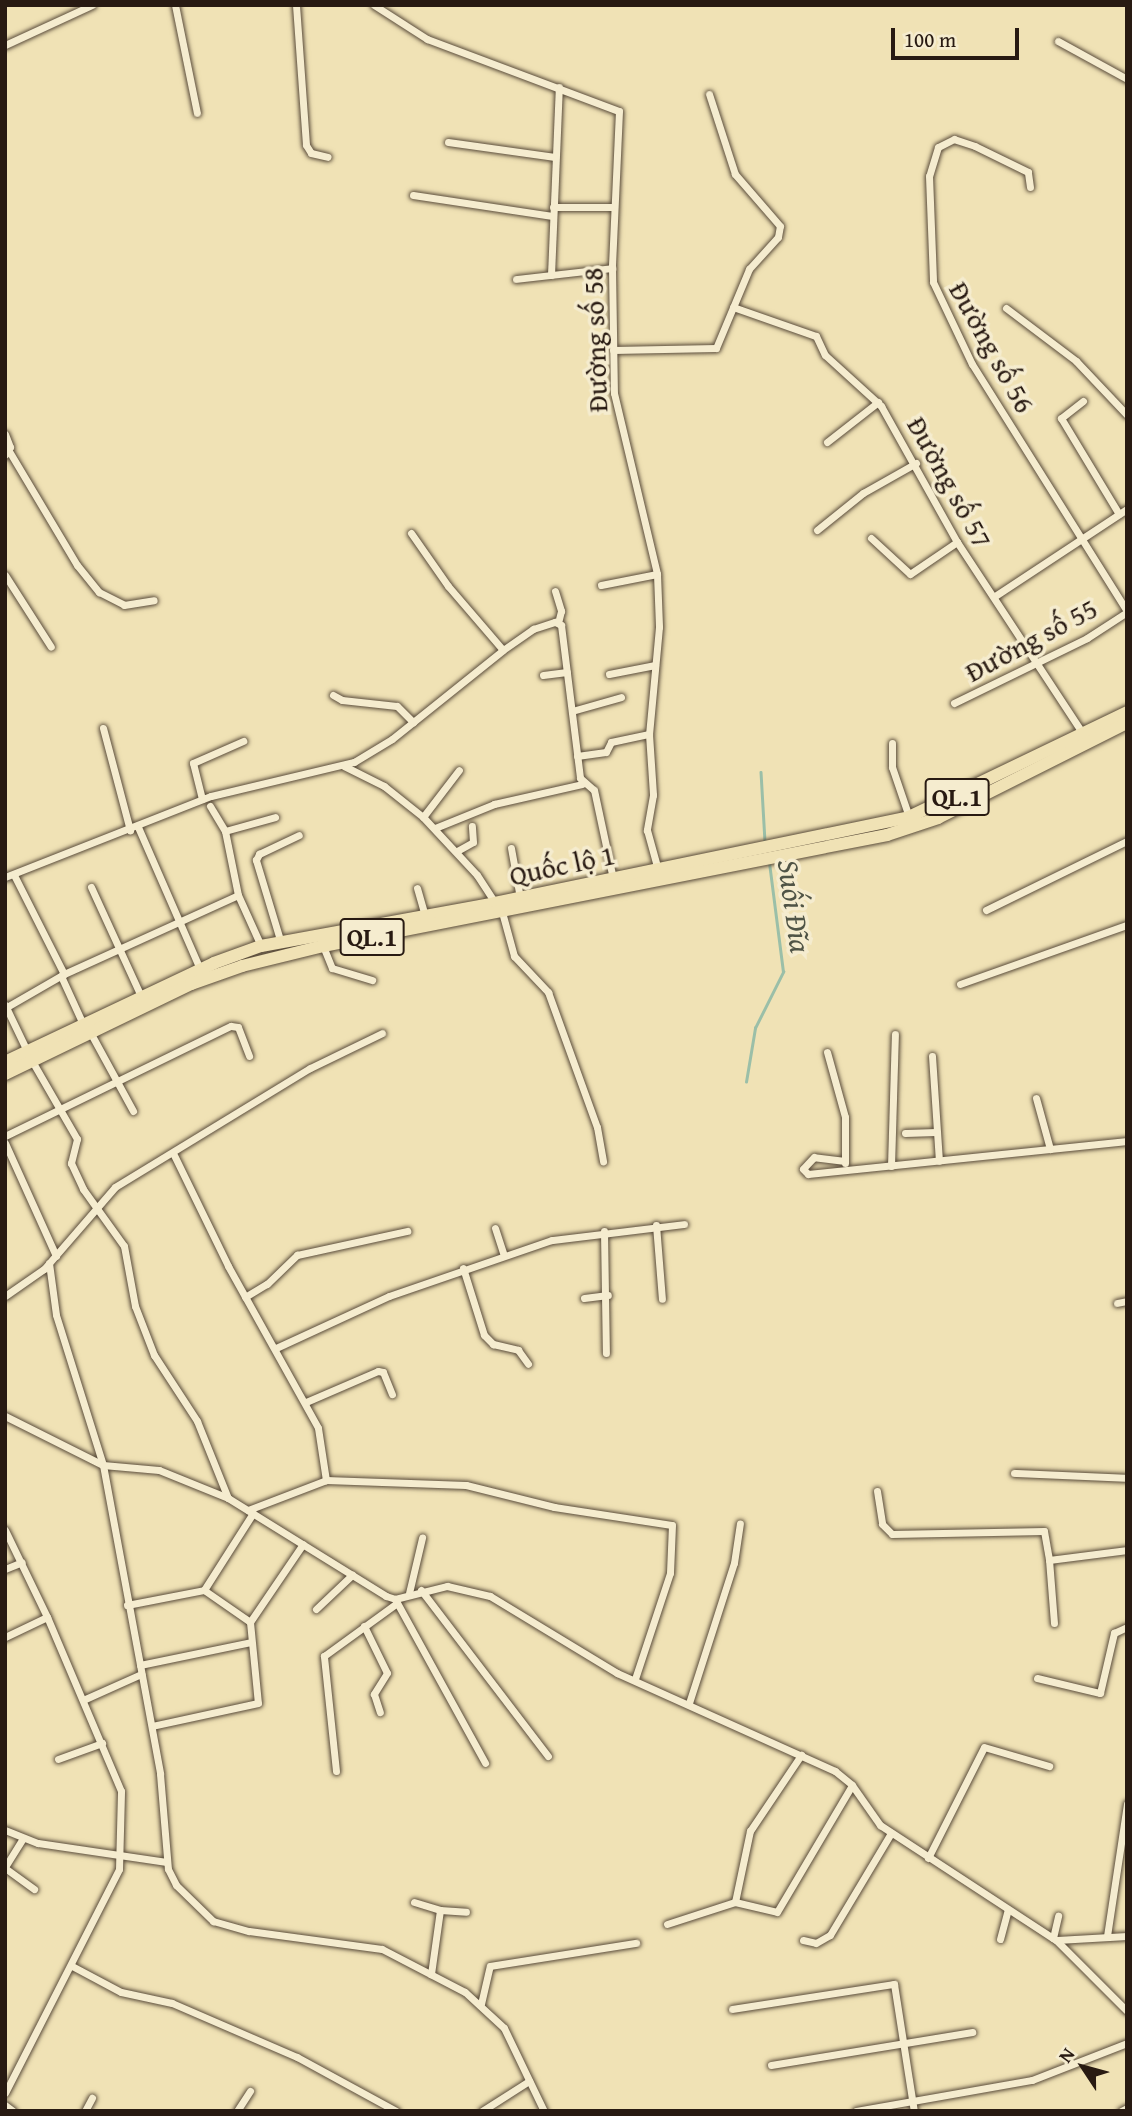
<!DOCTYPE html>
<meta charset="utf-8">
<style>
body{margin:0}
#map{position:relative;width:1132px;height:2116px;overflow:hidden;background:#f0e2b5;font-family:"Gentium Book Plus",serif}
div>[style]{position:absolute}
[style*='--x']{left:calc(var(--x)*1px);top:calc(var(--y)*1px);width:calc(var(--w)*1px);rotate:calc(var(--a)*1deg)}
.stream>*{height:2.5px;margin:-1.25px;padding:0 1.25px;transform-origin:1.25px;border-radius:1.25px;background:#9bbfa8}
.roads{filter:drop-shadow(0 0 2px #5a4c3b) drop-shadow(0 0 2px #5a4c3b)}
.minor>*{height:7px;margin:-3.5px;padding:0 3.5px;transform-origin:3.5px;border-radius:3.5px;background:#f5eccf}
.trunk>*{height:12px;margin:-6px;padding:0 6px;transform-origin:6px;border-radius:6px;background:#f0e2b5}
span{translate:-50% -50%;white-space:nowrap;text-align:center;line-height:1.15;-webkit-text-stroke:7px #f5eccf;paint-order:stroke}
.shield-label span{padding:2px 5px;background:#f5eccf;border:2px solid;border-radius:5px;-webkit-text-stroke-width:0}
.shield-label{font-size:26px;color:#281a12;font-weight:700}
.street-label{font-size:28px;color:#281a12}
.water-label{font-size:30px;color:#505446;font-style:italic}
.frame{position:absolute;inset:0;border:7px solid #281a12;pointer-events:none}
.north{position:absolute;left:1048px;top:2032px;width:70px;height:70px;-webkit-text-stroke:5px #f5eccf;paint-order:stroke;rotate:306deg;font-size:19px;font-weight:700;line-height:28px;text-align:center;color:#281a12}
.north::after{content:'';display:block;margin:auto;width:24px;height:32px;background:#281a12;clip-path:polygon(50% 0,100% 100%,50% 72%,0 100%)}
.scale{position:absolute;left:891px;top:28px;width:128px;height:32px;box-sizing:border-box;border:4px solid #281a12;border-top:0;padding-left:9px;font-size:21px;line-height:24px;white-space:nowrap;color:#281a12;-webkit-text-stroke:5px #f5eccf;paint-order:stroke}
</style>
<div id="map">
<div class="stream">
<i style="--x:761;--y:772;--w:70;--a:86.7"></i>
<i style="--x:746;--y:1082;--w:55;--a:-80.5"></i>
<i style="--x:755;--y:1028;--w:63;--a:-63.4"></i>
<i style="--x:783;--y:972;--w:111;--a:-97.3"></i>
</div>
<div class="roads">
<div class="minor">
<i style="--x:175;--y:5;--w:110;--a:78.5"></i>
<i style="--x:296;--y:5;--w:140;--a:85.9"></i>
<i style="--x:306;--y:145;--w:9;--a:58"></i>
<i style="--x:311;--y:153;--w:17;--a:13"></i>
<i style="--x:374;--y:5;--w:63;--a:32.7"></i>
<i style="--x:427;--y:39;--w:205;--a:20.6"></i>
<i style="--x:619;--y:111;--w:157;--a:92.6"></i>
<i style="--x:612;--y:268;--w:125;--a:89.1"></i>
<i style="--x:614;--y:393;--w:186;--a:76.6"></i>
<i style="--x:657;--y:574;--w:53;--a:87.8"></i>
<i style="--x:659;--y:627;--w:107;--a:95.3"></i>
<i style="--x:649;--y:734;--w:61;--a:86.2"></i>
<i style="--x:653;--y:795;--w:36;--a:100"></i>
<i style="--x:647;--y:830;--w:41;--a:74.6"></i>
<i style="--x:1058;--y:41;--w:79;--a:28.8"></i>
<i style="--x:5;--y:45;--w:96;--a:-24.7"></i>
<i style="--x:448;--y:142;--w:108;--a:8"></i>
<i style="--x:1030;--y:187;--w:15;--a:-98"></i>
<i style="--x:1028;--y:172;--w:59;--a:-153.9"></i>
<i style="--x:975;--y:146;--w:22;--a:-162"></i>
<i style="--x:954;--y:139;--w:18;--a:153"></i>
<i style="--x:938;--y:147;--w:30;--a:107"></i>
<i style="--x:929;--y:176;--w:106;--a:87.8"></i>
<i style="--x:933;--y:282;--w:91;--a:64.6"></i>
<i style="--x:972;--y:364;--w:292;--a:57.9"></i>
<i style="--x:413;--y:195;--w:141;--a:8.6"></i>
<i style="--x:553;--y:207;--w:61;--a:0"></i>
<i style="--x:551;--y:275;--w:188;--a:-87.6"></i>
<i style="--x:516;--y:279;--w:97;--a:-6.5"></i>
<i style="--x:733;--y:307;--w:88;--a:19.3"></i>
<i style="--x:816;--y:336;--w:21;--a:65"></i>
<i style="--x:825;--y:355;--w:76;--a:42.3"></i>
<i style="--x:881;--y:406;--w:156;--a:60.8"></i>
<i style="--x:957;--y:542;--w:230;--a:56.7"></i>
<i style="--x:1006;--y:308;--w:88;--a:37.1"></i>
<i style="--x:1076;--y:361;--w:74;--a:46.6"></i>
<i style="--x:613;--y:350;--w:103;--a:-1.1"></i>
<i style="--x:716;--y:348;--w:86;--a:-67.3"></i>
<i style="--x:749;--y:269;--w:43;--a:-47.8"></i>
<i style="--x:778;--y:237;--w:11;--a:-80"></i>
<i style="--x:780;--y:226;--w:69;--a:-130.9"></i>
<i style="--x:735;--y:174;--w:84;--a:-108"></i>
<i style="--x:1083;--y:401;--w:28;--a:142"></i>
<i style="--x:1061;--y:418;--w:112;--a:58.9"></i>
<i style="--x:5;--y:434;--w:14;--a:69"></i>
<i style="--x:10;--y:447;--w:9;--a:122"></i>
<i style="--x:827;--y:442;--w:65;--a:-38.1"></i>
<i style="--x:9;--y:451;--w:133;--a:59.2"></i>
<i style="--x:77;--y:565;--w:35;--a:51"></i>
<i style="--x:99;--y:592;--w:28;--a:27"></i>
<i style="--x:124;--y:605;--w:30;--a:-9"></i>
<i style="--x:817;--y:530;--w:59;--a:-38.8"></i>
<i style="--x:863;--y:493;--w:61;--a:-29.5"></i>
<i style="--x:411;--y:533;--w:65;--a:55.1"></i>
<i style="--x:448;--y:586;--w:84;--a:49.3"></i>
<i style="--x:871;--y:538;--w:53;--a:42.7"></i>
<i style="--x:910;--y:574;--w:57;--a:-34.2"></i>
<i style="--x:5;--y:575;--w:85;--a:57.4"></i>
<i style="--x:601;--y:585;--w:57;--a:-11.1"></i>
<i style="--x:555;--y:591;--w:21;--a:73"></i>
<i style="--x:561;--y:611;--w:12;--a:104"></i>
<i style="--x:995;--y:596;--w:158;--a:-33.4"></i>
<i style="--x:609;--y:674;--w:47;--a:-11.1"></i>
<i style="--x:543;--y:675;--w:24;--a:-7"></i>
<i style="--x:333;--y:695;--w:10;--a:29"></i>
<i style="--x:342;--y:700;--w:55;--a:6.2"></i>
<i style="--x:397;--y:706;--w:23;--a:45"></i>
<i style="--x:954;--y:703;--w:148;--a:-26"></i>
<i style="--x:1087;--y:638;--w:48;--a:-33"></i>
<i style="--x:572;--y:711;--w:51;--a:-15.9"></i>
<i style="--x:103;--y:728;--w:106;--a:75.2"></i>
<i style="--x:892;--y:743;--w:24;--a:90"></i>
<i style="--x:892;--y:767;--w:53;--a:71.2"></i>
<i style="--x:577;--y:756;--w:29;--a:-8"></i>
<i style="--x:606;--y:752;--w:11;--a:-63"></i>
<i style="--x:611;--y:742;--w:39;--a:-12"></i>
<i style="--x:344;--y:766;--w:45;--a:26.6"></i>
<i style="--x:384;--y:786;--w:50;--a:38.5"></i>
<i style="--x:423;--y:817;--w:79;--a:47"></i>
<i style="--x:477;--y:875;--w:33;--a:57"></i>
<i style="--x:202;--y:799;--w:37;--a:-104"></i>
<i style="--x:193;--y:763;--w:55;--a:-23.7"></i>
<i style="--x:210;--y:806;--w:29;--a:59"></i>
<i style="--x:423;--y:817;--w:59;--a:-52.5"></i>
<i style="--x:138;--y:827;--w:155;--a:66.4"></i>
<i style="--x:435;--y:828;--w:64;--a:-22.1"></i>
<i style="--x:494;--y:804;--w:90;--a:-12.8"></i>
<i style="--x:511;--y:848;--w:51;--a:79.8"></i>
<i style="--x:457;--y:851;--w:18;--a:-29"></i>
<i style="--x:473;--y:842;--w:16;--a:-94"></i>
<i style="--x:14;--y:875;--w:111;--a:63.2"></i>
<i style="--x:5;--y:877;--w:221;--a:-21.5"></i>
<i style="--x:211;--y:796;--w:147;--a:-13.4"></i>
<i style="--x:354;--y:762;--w:44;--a:-31.2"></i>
<i style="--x:392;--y:739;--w:142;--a:-38.7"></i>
<i style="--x:503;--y:650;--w:37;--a:-35"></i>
<i style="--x:533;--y:629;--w:23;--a:-18"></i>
<i style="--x:555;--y:622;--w:7;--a:27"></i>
<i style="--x:561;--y:625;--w:154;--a:82.9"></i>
<i style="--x:580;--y:778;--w:18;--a:41"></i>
<i style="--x:594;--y:790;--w:91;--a:77.9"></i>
<i style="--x:91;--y:887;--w:120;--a:65.4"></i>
<i style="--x:417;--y:888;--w:29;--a:74"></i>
<i style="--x:238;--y:895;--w:65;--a:-101.5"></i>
<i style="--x:225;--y:831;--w:52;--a:-15.6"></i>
<i style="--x:986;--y:910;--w:157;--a:-26.1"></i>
<i style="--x:502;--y:912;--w:46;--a:74.7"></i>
<i style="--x:514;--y:956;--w:50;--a:46.6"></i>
<i style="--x:548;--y:992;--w:144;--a:70.1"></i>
<i style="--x:597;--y:1127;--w:35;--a:80"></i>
<i style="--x:281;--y:943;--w:87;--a:-106.8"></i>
<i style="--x:256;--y:860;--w:7;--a:-63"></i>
<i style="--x:259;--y:854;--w:44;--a:-25.4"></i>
<i style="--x:323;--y:946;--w:24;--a:68"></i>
<i style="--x:332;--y:968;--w:42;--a:16.7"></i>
<i style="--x:61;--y:976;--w:53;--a:65.4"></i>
<i style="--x:960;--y:984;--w:177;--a:-19.5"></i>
<i style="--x:5;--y:1005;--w:51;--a:64.4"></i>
<i style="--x:5;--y:1008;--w:68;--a:-30"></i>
<i style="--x:64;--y:974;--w:191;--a:-24.4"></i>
<i style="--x:238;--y:895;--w:56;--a:65.7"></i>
<i style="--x:90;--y:1032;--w:90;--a:61.4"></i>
<i style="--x:827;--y:1052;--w:67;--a:74.5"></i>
<i style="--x:845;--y:1117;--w:46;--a:90"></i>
<i style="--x:932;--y:1056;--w:105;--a:86.2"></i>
<i style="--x:32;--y:1061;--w:90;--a:60"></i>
<i style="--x:77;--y:1139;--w:25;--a:104"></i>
<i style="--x:71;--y:1163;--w:29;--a:65"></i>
<i style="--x:83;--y:1189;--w:70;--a:54.3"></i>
<i style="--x:124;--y:1246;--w:61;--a:79.6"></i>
<i style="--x:135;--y:1306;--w:53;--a:68.8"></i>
<i style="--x:154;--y:1355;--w:79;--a:56.9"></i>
<i style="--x:197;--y:1421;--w:83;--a:68.1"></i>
<i style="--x:1036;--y:1098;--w:53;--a:74.6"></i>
<i style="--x:905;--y:1133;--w:31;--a:-2"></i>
<i style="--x:5;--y:1136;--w:251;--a:-26"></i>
<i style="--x:231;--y:1026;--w:7;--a:8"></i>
<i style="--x:238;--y:1027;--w:31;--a:69"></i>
<i style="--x:5;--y:1143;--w:124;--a:65.7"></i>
<i style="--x:173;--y:1153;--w:126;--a:64"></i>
<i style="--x:228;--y:1266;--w:185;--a:60.9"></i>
<i style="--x:318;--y:1428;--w:53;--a:81.3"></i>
<i style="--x:326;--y:1480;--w:140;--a:2"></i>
<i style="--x:466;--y:1485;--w:91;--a:14"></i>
<i style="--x:554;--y:1507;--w:119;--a:8.7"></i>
<i style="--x:672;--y:1525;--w:48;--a:92.4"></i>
<i style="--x:670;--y:1573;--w:112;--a:108.3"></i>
<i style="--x:845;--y:1161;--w:31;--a:-173"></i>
<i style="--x:814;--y:1157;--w:16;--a:133"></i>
<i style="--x:803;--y:1169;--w:7;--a:45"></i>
<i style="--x:808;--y:1174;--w:321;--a:-5.9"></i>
<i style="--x:891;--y:1166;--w:132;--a:-88.3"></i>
<i style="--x:656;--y:1225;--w:74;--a:85.4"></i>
<i style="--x:495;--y:1228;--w:28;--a:72"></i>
<i style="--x:604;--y:1231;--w:122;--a:89.1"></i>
<i style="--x:49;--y:1263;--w:52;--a:82.3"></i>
<i style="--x:56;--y:1315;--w:157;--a:72.6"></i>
<i style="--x:103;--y:1465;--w:314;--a:79.5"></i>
<i style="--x:160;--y:1774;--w:95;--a:85.2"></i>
<i style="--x:168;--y:1869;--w:18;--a:63"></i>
<i style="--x:176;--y:1885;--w:52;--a:44.2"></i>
<i style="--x:213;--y:1921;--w:37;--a:16"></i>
<i style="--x:249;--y:1931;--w:134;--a:7.7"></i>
<i style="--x:382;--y:1949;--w:93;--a:27.4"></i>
<i style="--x:465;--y:1992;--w:53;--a:42.7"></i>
<i style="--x:504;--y:2028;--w:92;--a:64.3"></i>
<i style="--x:463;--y:1268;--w:70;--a:72.6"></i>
<i style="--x:484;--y:1335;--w:13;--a:45"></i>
<i style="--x:493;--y:1344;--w:26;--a:13"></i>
<i style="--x:518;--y:1350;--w:17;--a:54"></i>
<i style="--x:5;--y:1296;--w:47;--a:-34.7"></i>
<i style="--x:44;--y:1269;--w:108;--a:-49.1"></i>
<i style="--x:115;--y:1187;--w:228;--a:-31.4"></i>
<i style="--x:310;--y:1068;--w:80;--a:-25.9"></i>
<i style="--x:245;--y:1297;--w:26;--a:-31"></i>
<i style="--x:267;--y:1284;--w:42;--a:-44"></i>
<i style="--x:297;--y:1255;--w:113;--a:-12.3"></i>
<i style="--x:584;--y:1298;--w:24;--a:-7"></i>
<i style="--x:1117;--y:1303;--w:10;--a:-11"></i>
<i style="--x:276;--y:1348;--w:124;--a:-24.7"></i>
<i style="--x:389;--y:1296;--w:172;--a:-19"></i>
<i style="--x:552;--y:1240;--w:133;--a:-6.9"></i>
<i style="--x:306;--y:1402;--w:78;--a:-23.3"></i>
<i style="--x:378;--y:1371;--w:5;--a:11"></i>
<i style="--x:383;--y:1372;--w:24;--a:68"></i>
<i style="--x:5;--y:1416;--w:110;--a:26.6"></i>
<i style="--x:103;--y:1465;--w:56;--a:5.1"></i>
<i style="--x:159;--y:1470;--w:74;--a:22.1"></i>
<i style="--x:228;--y:1498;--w:186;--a:31.8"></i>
<i style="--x:386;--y:1596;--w:9;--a:18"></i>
<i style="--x:395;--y:1599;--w:54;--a:-14"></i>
<i style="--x:447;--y:1586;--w:44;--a:13.1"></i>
<i style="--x:490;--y:1596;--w:149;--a:31.2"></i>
<i style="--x:617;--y:1673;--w:239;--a:24.2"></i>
<i style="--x:835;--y:1771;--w:22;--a:39"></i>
<i style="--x:852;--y:1785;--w:49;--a:55"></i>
<i style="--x:880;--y:1825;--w:210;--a:33.2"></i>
<i style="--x:1056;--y:1940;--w:100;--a:45"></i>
<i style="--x:1014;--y:1473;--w:113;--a:2.5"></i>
<i style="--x:877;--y:1491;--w:33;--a:81"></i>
<i style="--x:882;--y:1524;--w:14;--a:45"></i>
<i style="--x:892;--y:1534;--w:152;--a:-1.1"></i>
<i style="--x:1044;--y:1531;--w:29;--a:80"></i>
<i style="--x:248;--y:1510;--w:84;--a:-21"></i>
<i style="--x:5;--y:1530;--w:97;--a:64.2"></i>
<i style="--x:47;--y:1617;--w:47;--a:154.5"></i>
<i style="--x:5;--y:1569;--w:18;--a:-22"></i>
<i style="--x:204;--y:1590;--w:91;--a:-57.5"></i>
<i style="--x:421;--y:1590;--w:209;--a:52.6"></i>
<i style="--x:409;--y:1593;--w:57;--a:-76.7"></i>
<i style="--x:395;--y:1599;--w:187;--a:61.2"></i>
<i style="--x:127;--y:1605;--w:78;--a:-11"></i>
<i style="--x:204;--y:1590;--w:56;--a:34.8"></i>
<i style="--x:250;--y:1622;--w:81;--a:84.4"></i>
<i style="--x:258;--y:1703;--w:108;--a:167.8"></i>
<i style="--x:316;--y:1609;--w:50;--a:-43.4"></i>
<i style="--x:250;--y:1622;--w:94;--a:-55.8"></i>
<i style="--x:1054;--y:1623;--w:63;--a:-94.5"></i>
<i style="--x:1049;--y:1560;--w:79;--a:-7.3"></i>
<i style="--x:364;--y:1626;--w:52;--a:63.9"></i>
<i style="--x:387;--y:1673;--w:25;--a:122"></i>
<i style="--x:374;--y:1694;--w:19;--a:72"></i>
<i style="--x:140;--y:1665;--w:113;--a:-11.7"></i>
<i style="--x:1037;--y:1678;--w:65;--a:13.4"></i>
<i style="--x:1100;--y:1693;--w:62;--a:-76.9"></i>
<i style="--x:1114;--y:1633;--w:14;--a:-25"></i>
<i style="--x:83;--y:1700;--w:64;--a:-24.1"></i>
<i style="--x:689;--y:1703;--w:147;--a:-72.2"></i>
<i style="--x:734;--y:1563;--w:40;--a:-81.5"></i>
<i style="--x:58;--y:1759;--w:47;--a:-20"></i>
<i style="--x:336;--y:1771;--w:116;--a:-96"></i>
<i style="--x:324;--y:1656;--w:90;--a:-36"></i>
<i style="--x:5;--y:1830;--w:35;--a:22"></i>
<i style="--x:38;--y:1843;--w:130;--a:8.4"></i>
<i style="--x:928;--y:1858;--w:124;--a:-63.2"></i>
<i style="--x:984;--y:1747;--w:68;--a:16.3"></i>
<i style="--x:5;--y:1867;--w:34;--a:-58"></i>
<i style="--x:5;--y:1868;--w:36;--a:36"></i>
<i style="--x:414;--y:1902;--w:27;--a:17"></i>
<i style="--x:440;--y:1910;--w:65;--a:98"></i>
<i style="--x:735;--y:1902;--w:73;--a:-78.1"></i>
<i style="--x:750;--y:1831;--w:92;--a:-56.1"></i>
<i style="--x:440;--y:1910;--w:26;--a:4"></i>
<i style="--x:667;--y:1924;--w:71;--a:-17.9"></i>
<i style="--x:735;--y:1902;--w:43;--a:13.4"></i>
<i style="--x:777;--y:1912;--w:147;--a:-59.4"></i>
<i style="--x:1107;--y:1936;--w:134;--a:-81.4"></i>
<i style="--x:1053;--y:1938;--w:23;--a:-77"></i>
<i style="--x:1000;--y:1939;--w:30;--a:-75"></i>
<i style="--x:803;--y:1940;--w:13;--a:13"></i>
<i style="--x:816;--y:1943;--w:16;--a:-30"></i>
<i style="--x:830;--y:1935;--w:119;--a:-59.1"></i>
<i style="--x:1057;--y:1940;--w:70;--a:-3.3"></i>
<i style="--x:72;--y:1966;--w:55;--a:28"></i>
<i style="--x:121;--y:1992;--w:52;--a:12.2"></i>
<i style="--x:172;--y:2003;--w:136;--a:23.4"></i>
<i style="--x:297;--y:2057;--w:113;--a:28.6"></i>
<i style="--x:481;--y:2004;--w:39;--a:-77"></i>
<i style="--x:490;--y:1966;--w:148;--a:-9"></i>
<i style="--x:732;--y:2009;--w:164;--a:-8.8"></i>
<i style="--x:894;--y:1984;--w:129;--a:81.1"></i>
<i style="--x:771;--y:2065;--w:204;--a:-9.3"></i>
<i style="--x:5;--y:2093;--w:251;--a:-63"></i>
<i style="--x:119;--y:1869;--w:78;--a:-88.5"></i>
<i style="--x:121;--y:1791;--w:189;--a:-113"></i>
<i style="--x:5;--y:2105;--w:10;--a:37"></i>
<i style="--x:85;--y:2111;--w:15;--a:-62"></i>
<i style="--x:237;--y:2111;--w:24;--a:-57"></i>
<i style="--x:482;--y:2111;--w:56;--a:-32.6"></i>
<i style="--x:856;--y:2111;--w:179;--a:-10"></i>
<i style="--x:1032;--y:2080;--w:102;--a:-21.3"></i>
<i style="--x:1121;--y:2111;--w:7;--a:-27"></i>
</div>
<div class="trunk">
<i style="--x:5;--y:1062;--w:231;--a:-25.3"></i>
<i style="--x:214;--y:963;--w:50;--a:-19.9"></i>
<i style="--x:261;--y:946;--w:238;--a:-10.4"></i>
<i style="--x:495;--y:903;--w:423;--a:-11.7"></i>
<i style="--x:909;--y:817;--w:242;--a:-25.7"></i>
<i style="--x:5;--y:1074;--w:207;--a:-25.8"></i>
<i style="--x:191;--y:984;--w:54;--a:-19.4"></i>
<i style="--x:242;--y:966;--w:83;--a:-13.9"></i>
<i style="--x:323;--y:946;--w:575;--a:-11.13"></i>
<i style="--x:887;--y:835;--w:54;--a:-18.4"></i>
<i style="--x:938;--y:818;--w:212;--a:-26.7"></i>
</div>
</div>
<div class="shield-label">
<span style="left:957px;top:797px">QL.1</span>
<span style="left:372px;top:937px">QL.1</span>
</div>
<div class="street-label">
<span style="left:595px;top:340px;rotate:-92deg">Đường số 58</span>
<span style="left:992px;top:347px;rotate:61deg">Đường số 56</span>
<span style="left:950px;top:482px;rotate:61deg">Đường số 57</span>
<span style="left:1031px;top:640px;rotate:-28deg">Đường số 55</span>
<span style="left:562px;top:865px;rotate:-12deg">Quốc lộ 1</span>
</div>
<div class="water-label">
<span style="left:795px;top:906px;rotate:82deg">Suối Đĩa</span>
</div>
<div class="frame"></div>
<div class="north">N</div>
<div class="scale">100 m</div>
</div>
